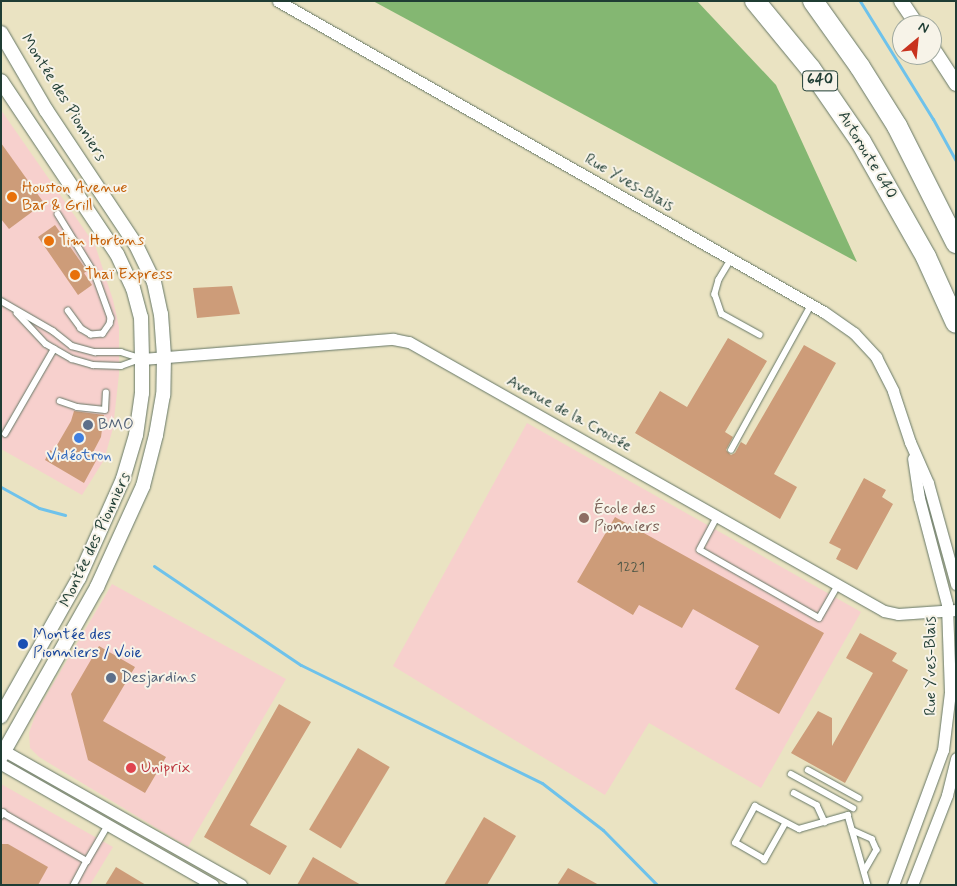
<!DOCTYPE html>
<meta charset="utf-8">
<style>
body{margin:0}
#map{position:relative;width:957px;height:886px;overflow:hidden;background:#eae3c2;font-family:Mynerve,sans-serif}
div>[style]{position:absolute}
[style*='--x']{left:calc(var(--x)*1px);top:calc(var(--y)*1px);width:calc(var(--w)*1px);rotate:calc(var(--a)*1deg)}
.built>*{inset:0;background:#f7d0cd}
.forest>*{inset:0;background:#84b772}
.stream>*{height:3px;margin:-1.5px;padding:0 1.5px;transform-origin:1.5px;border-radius:1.5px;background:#6ec2eb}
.building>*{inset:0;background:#cd9c79;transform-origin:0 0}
.roads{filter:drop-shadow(0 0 1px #676) drop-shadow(0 0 1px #676)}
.service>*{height:5.5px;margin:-2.75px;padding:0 2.75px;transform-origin:2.75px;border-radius:2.75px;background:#fff}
.minor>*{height:11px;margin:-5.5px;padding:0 5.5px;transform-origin:5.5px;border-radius:5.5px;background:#fff}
.tertiary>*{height:14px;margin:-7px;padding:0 7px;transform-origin:7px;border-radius:7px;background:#fff}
.motorway>*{height:20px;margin:-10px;padding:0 10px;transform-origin:10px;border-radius:10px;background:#fff}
.dots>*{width:14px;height:14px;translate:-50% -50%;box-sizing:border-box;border:2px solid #f7f3e8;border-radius:50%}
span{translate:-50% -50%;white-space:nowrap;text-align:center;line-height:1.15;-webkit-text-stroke:4px #f7f3e8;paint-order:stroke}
.number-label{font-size:14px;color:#4a5545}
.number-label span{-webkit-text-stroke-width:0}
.shield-label span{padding:1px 4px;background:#f7f3e8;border:1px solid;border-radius:4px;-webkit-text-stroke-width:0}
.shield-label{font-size:15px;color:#1f3d34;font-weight:700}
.street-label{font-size:16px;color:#1f3d34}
.food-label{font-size:16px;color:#c56008}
.left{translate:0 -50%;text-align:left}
.service-label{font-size:16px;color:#4e5e75}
.shop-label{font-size:16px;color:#366cbe}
.education-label{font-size:16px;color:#785e54}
.transit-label{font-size:16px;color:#164399}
.health-label{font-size:16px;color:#be3a42}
.frame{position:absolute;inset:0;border:2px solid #1f3d34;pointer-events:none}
.north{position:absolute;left:892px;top:15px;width:50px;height:50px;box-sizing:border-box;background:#f7f3e8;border:1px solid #a1aaa0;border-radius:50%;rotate:28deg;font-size:14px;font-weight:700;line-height:20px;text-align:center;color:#1f3d34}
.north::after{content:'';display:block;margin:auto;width:18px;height:22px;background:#c8321e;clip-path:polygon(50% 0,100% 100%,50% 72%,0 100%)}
</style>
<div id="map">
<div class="built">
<i style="clip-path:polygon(1px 110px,95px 245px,113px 300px,119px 327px,119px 374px,113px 428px,104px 460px,82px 495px,1px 449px)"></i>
<i style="clip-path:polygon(527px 423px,861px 612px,761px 788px,649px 723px,605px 795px,393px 666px)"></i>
<i style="clip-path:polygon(112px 584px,286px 679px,188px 847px,39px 757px,30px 748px,29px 733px,36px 713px)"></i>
<i style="clip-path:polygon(1px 784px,113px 847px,90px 885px,1px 885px)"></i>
</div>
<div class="forest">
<i style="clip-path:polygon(373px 1px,697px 1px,776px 85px,857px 262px)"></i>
</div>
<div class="stream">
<i style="--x:860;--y:1;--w:139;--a:58.3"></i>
<i style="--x:933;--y:119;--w:48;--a:61.3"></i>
<i style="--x:1;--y:487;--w:43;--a:28.9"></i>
<i style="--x:39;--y:508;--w:27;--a:15"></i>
<i style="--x:154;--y:566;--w:177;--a:34"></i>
<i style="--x:301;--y:665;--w:268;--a:26.1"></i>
<i style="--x:542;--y:783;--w:77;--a:37.6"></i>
<i style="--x:603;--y:830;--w:77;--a:45.5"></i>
</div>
<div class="building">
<i style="clip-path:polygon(1px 143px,44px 203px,9px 229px,1px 219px)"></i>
<i style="clip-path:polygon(55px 225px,87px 271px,84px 273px,92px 285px,78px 295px,38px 237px)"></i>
<i style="clip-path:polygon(232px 286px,240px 314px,197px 318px,193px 288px)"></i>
<i style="clip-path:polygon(728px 338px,767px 361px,725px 432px,733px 437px,726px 450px,731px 455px,735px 453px,741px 442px,746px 445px,804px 345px,836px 363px,774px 474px,797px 487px,780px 519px,635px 433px,660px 391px,687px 407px)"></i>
<i style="clip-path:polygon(74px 411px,104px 415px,101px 437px,91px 456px,97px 459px,84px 483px,45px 460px,50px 450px,53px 452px,71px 421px)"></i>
<i style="clip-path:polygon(864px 478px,886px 490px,882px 497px,893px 504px,857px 570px,836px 559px,841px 549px,829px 543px)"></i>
<i style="clip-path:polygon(615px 517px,824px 633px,779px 714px,735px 689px,759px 646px,693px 609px,682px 628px,639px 605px,633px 615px,577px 582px)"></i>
<i style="clip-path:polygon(860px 633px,897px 653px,892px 661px,908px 670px,845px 783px,791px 753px,818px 711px,832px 718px,832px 746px,873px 673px,846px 658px)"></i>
<i style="clip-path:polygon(99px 646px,135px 667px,103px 721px,166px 757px,145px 793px,88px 760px,71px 694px)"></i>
<i style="clip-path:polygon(279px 704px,311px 722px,250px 825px,287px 846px,270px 875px,204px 837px)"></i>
<i style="left:358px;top:748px;width:37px;height:95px;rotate:31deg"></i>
<i style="clip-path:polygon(484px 817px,516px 836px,487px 885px,444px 885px)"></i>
<i style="clip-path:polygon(1px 844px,8px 844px,48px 867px,38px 885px,1px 885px)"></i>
<i style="clip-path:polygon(313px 857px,361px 885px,297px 885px)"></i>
<i style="clip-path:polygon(116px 867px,146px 885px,105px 885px)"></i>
<i style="clip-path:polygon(568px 868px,599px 885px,557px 885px)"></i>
</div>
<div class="roads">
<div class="service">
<i style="--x:58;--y:214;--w:70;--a:58.3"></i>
<i style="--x:95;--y:274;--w:47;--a:70"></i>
<i style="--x:111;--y:318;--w:6;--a:99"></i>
<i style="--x:110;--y:324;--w:12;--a:125"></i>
<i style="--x:103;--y:334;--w:12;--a:175"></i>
<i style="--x:91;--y:335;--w:12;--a:-149"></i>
<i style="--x:81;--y:329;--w:22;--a:-126"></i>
<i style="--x:731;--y:260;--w:23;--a:121"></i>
<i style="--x:719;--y:280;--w:15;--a:106"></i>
<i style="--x:715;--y:294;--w:21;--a:71"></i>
<i style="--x:722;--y:314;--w:43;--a:28.9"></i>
<i style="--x:1;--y:301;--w:60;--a:30"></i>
<i style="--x:53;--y:331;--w:24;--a:38"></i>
<i style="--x:72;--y:346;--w:24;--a:15"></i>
<i style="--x:95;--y:352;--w:26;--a:0"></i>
<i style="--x:121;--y:352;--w:22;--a:18"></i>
<i style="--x:17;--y:313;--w:42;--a:46.9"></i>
<i style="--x:46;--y:344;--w:30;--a:30"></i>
<i style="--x:72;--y:359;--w:22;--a:16"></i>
<i style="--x:93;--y:365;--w:28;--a:2"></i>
<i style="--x:121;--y:366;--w:20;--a:-20"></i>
<i style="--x:60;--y:401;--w:18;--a:19"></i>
<i style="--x:77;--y:407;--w:28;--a:6"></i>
<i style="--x:105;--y:410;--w:17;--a:-87"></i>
<i style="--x:5;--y:434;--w:98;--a:-60"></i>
<i style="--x:731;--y:450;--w:166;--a:-61.1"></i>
<i style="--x:718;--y:516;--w:38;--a:118"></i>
<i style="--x:700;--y:550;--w:137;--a:29.7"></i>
<i style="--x:819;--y:618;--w:38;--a:-60"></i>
<i style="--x:808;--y:770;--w:58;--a:28.8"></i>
<i style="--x:791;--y:774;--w:71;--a:28.7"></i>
<i style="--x:794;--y:793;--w:26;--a:28"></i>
<i style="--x:817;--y:805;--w:19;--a:65"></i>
<i style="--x:1;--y:816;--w:4;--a:-56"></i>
<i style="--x:3;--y:813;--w:97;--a:29.7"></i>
<i style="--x:87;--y:861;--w:27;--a:118"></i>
<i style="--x:786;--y:823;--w:43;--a:119.6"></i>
<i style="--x:765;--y:860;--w:34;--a:-150"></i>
<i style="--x:735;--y:843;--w:42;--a:-61.6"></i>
<i style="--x:755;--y:806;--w:50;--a:27.6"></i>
<i style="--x:799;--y:829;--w:51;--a:-15.9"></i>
<i style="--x:848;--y:815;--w:73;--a:74.1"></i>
<i style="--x:852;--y:830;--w:22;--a:24"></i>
<i style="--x:872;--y:839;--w:12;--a:66"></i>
<i style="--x:877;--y:850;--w:24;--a:120"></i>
<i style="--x:87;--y:861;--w:42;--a:-59.7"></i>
</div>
<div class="minor">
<i style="--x:278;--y:1;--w:628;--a:29.67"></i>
<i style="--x:824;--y:312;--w:37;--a:35"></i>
<i style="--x:854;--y:333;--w:33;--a:47"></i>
<i style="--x:876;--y:357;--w:38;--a:63"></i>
<i style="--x:893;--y:391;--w:54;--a:71.6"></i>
<i style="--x:910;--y:442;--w:45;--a:66.3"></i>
<i style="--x:928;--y:483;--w:105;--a:74.5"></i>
<i style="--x:142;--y:359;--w:252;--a:-4.6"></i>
<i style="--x:393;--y:339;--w:16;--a:11"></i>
<i style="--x:409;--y:342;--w:546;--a:29.52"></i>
<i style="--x:884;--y:611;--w:14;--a:12"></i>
<i style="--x:898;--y:614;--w:58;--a:-3.9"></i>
<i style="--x:1;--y:749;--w:276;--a:29.5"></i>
<i style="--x:1;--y:764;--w:244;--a:29.7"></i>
<i style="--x:893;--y:885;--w:144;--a:-69.7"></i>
<i style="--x:943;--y:750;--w:58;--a:-83.1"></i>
<i style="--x:950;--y:692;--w:88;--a:-92"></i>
<i style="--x:947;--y:604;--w:110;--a:-104.8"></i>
<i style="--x:919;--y:498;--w:40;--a:-98.5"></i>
<i style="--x:912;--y:885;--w:97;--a:-68.7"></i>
<i style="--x:947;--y:795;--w:38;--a:-76"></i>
</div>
<div class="tertiary">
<i style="--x:901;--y:1;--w:29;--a:56"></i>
<i style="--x:1;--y:33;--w:89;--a:59.7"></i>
<i style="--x:46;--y:110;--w:162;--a:56.3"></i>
<i style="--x:136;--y:245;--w:41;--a:64.1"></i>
<i style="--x:154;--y:282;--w:33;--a:78"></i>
<i style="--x:161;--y:314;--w:42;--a:85.9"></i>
<i style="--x:164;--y:356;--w:39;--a:91"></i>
<i style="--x:163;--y:395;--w:41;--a:99.9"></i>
<i style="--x:156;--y:435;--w:53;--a:104.3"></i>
<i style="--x:143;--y:486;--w:111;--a:114.5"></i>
<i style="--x:97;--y:587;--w:195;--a:119.5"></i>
<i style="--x:932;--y:47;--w:44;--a:57"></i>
<i style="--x:1;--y:81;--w:208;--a:56.2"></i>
<i style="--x:117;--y:254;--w:38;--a:65"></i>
<i style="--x:133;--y:288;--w:30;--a:75"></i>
<i style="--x:141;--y:317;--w:42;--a:88.6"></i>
<i style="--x:142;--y:359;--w:34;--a:90"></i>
<i style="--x:142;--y:393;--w:42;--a:98.1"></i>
<i style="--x:136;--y:435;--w:46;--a:106.5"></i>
<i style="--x:123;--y:479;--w:108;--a:114"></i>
<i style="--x:79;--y:578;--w:159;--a:119.5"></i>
</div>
<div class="motorway">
<i style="--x:755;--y:1;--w:87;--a:50.6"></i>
<i style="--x:810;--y:68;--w:90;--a:55.4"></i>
<i style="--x:861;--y:142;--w:132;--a:60.5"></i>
<i style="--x:926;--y:257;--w:72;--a:65.6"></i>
<i style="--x:813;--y:1;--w:81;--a:54.5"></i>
<i style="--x:860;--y:67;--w:70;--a:57.9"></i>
<i style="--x:897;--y:126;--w:131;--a:63.2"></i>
</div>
</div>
<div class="dots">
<i style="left:12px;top:197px;background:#e8710a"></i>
<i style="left:49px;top:241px;background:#e8710a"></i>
<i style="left:75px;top:275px;background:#e8710a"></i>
<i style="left:88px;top:425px;background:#5c6f8a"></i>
<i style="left:79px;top:438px;background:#3f7fe0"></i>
<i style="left:584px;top:518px;background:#8d6e63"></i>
<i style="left:23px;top:644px;background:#1a4fb4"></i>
<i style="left:111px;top:678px;background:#5c6f8a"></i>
<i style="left:131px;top:768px;background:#e0444e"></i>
</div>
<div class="number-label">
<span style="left:631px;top:567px">1221</span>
</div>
<div class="shield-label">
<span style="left:820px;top:81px">640</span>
</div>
<div class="street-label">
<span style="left:63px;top:98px;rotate:58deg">Montée des Pionniers</span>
<span style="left:867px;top:155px;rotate:59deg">Autoroute 640</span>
<span style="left:629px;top:183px;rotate:30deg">Rue Yves-Blais</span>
<span style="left:569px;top:414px;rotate:29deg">Avenue de la Croisée</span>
<span style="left:96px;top:540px;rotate:-65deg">Montée des Pionniers</span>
<span style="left:931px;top:666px;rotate:-90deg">Rue Yves-Blais</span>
</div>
<div class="food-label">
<span class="left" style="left:22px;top:197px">Houston Avenue<br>Bar &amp; Grill</span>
<span class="left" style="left:59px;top:241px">Tim Hortons</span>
<span class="left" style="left:85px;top:275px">Thaï Express</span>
</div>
<div class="service-label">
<span class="left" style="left:98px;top:425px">BMO</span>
<span class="left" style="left:121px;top:678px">Desjardins</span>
</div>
<div class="shop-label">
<span style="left:79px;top:456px">Vidéotron</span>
</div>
<div class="education-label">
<span class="left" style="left:594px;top:518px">École des<br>Pionniers</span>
</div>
<div class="transit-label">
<span class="left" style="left:33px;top:644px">Montée des<br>Pionniers / Voie</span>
</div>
<div class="health-label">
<span class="left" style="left:141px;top:768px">Uniprix</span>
</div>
<div class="frame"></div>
<div class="north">N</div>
</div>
